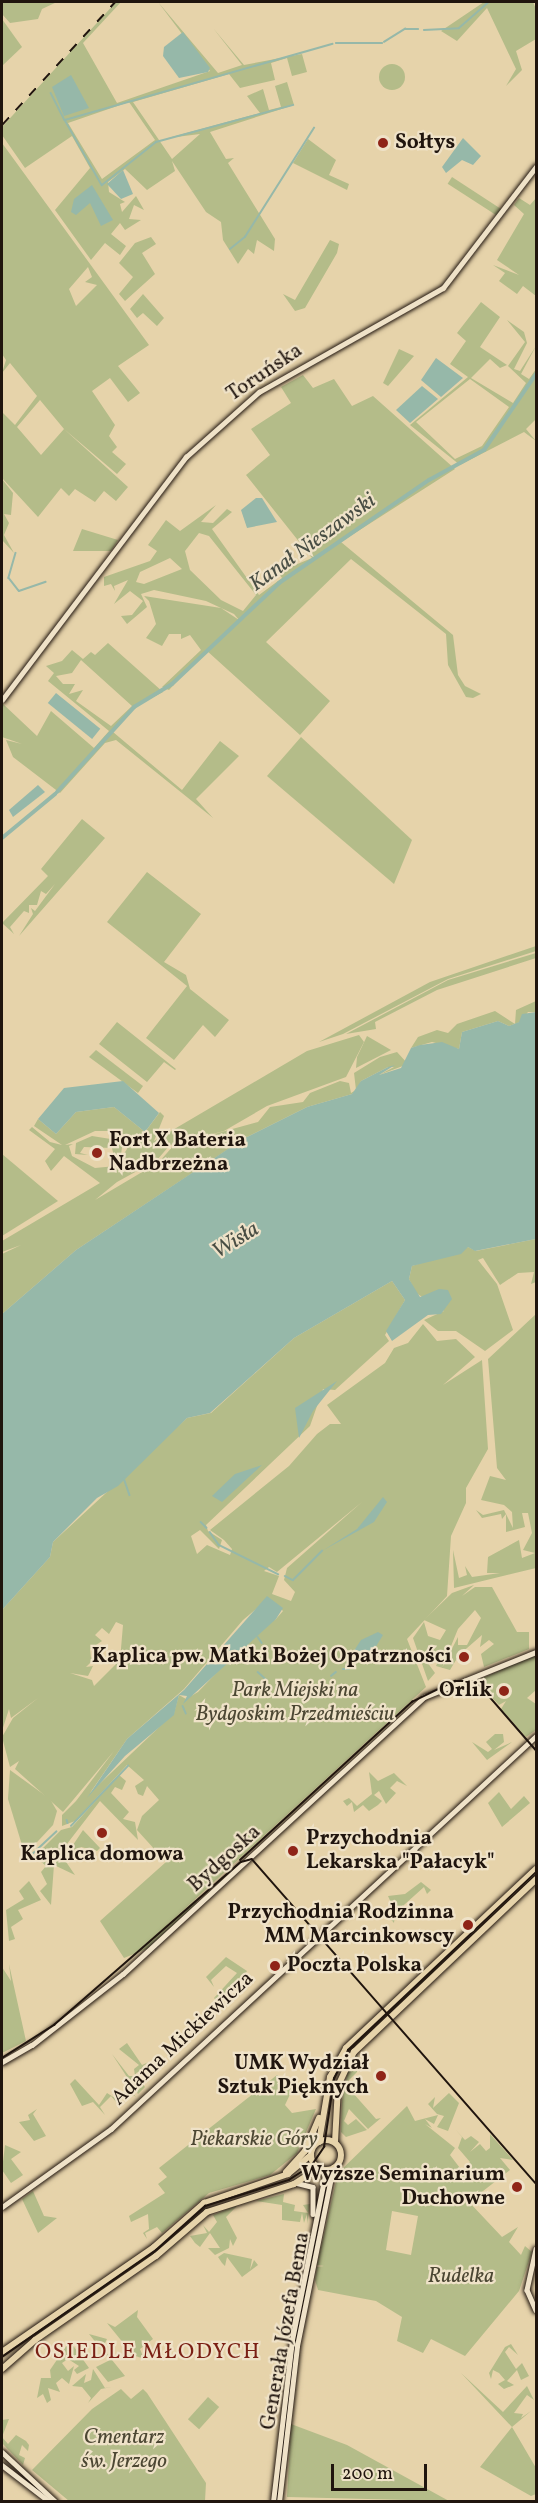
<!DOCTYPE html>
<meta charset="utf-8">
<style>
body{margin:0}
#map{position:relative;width:538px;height:2503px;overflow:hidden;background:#e6d3aa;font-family:Vollkorn,serif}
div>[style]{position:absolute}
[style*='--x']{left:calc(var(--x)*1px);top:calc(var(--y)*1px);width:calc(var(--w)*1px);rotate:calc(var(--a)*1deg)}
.green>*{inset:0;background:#b4bc89;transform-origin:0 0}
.round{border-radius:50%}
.water>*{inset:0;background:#96b8a9;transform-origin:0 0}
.stream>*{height:1.5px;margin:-0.75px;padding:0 0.75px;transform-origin:0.75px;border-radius:0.75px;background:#96b8a9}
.canal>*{height:4px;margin:-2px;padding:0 2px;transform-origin:2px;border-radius:2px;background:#96b8a9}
.roads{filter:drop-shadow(0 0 2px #20150e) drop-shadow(0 0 2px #20150e)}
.secondary>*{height:4.5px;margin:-2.25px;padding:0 2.25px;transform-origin:2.25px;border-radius:2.25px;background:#efe2c8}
.primary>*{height:6px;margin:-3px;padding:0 3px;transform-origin:3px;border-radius:3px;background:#e6d3aa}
.primary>.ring{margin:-3px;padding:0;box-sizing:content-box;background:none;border:6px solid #e6d3aa;border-radius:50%}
.tram>*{height:1.5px;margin:-0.75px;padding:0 0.75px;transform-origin:0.75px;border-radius:0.75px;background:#20150e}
.rail>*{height:1.5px;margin-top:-0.75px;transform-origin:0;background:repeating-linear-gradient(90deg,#20150e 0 10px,transparent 0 20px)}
.dots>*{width:16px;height:16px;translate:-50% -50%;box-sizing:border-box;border:3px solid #efe2c8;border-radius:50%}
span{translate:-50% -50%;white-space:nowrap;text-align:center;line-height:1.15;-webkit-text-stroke:4.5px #efe2c8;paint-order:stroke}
.poi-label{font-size:21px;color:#20150e;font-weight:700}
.left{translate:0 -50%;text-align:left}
.right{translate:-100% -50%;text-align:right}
.street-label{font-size:21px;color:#20150e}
.park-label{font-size:21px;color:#4c4733;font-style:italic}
.water-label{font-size:22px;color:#494e44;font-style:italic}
.neighbourhood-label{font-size:22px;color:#7a1f14;letter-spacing:1.5px}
.frame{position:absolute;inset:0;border:3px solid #20150e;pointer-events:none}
.scale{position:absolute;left:331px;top:2464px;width:96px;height:27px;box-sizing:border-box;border:3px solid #20150e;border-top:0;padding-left:8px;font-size:18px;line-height:21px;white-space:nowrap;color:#20150e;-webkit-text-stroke:4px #efe2c8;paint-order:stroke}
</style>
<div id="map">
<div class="green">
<i style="clip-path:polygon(2px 2px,57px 2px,42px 9px,38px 19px,10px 23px,2px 14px)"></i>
<i style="clip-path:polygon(evenodd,116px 2px,121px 2px,83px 43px,117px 103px,210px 71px,158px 2px,218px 73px,242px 65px,213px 28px,244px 65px,302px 54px,307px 72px,292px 76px,287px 58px,271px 63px,275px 80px,240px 88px,229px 74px,133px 102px,172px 159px,200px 134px,168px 138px,260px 113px,247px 96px,263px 89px,269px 110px,281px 107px,275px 86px,287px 82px,294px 105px,210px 132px,226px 159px,234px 158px,228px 163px,275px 239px,274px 251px,257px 240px,254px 254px,248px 249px,238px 264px,223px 240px,221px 222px,206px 212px,172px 161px,175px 171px,147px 190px,125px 169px,108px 182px,109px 192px,125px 202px,120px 204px,122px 212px,136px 196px,144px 210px,134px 205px,129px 219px,141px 220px,125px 230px,120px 223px,111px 234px,126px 246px,120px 255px,105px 243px,91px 260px,55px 210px,90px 168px,72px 136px,25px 168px,2px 135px,2px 127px,116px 2px,129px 102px,155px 140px,102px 179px,68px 123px,129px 102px)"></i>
<i style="clip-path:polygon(484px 2px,533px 2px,536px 9px,536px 39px,516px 51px,522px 70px,506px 86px,516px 69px,487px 8px,457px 41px,441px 31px)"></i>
<i style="clip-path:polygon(2px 19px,22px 47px,2px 66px)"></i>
<i class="round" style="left:379px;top:64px;width:26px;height:26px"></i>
<i style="clip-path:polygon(308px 139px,336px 160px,329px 175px,349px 184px,347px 190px,293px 163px)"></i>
<i style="clip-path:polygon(evenodd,2px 143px,149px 345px,118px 366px,140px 393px,128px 402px,110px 378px,92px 391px,115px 425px,109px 436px,117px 447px,112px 452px,126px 464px,117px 474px,64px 429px,128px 487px,116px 501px,104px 491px,95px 502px,75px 489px,69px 496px,61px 488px,38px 517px,2px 478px,2px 412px,15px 425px,37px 396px,10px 363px,2px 373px,6px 360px,2px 354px,2px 143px,88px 267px,92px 277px,85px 282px,97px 285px,76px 306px,69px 289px,88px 267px,2px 143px,40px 400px,64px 429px,41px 455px,17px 427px,40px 400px)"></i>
<i style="left:452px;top:177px;width:59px;height:8px;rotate:33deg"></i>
<i style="clip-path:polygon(519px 198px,530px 205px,536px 198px,536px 296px,523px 286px,517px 294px,499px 281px,505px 273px,493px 265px,519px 275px,497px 260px,524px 214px,514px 205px)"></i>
<i style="clip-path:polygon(151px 237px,156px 244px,142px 253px,155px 274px,125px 301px,119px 294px,133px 277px,119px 263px,135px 243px)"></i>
<i style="clip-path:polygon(330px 240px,339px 244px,337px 253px,305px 308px,295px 311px,283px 294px,295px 300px)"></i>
<i style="clip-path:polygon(143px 294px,164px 318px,157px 326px,143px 313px,137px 318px,130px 309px)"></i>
<i style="clip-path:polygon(evenodd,481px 302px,500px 317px,480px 347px,507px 365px,500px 368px,490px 359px,471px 378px,513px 403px,526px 383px,508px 366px,525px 342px,507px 320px,524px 332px,527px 343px,514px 369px,520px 371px,536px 346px,521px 374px,529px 379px,536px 369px,536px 419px,526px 429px,536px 441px,524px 432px,460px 465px,410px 425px,468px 377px,450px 364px,466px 341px,457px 333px,481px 302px,470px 379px,509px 407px,482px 446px,455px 459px,416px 422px,470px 379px)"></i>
<i style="clip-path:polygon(399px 349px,414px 356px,388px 386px,383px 383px)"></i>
<i style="clip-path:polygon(evenodd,303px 375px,313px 388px,334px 379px,352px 406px,373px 396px,455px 469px,341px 542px,453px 635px,458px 675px,465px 686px,481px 694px,473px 698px,466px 697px,448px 665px,446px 634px,351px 559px,266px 642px,330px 701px,300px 735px,206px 650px,169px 690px,162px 687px,201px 650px,190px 635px,181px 639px,181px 634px,169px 634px,162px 646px,146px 638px,156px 624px,149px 601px,144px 596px,221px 608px,239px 620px,234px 614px,206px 601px,154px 590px,141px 594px,147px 607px,127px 624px,121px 616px,132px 615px,143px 601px,130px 591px,114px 604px,128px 580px,114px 586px,115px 591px,111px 584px,104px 586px,104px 577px,150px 561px,157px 551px,148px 545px,166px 520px,180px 531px,216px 505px,201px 522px,213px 523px,227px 509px,232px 512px,212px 529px,259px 595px,282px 578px,278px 572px,312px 558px,246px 475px,270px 455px,251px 429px,291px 403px,281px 387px,303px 375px,199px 533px,209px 536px,256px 595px,243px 611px,221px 600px,190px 570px,185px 551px,199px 533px,303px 375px,170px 558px,182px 569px,144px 584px,136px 582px,140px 572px,170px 558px)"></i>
<i style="clip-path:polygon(2px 479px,13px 493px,11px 515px,4px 514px,9px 523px,4px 535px,14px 553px,2px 540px)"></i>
<i style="clip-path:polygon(82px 529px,118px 540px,111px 551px,73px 551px)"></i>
<i style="clip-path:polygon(evenodd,108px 643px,163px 692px,136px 706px,113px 732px,182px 790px,220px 741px,239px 756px,196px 799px,213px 818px,116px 740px,105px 743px,60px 793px,13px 757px,6px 740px,22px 744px,2px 737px,2px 703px,37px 736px,51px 711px,94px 748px,109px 731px,48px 681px,54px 673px,46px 666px,62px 661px,72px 650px,83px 659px,91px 652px,95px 655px,108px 643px,81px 660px,132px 706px,111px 726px,76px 701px,83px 690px,69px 694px,75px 684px,63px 684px,56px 676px,72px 673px,81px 660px)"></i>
<i style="clip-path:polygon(301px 737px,412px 840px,394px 884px,267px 776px)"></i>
<i style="clip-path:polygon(82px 819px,105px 838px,19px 936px,33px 914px,31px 908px,35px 911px,55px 884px,46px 894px,41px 891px,37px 905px,29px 905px,29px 913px,24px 911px,10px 927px,14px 934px,2px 923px,48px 876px,41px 869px)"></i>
<i style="clip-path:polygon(147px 872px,201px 914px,164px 962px,186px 975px,190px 989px,229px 1020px,215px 1037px,203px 1025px,174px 1060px,146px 1038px,187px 986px,107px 922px)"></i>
<i style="clip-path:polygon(536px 946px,536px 951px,448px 979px,343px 1034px,319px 1042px,430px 982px)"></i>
<i style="clip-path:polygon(536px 953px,536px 958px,437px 990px,375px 1022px,376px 1029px,346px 1034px,448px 980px)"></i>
<i style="clip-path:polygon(536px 1001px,536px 1012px,528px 1012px,520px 1022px,509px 1026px,498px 1021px,462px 1032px,459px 1049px,432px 1042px,411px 1048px,418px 1037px,437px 1030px,448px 1033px,457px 1024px,495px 1011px,515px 1024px,516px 1010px)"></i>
<i style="clip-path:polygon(117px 1022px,176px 1069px,175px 1070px,164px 1062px,147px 1082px,99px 1044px)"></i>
<i style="clip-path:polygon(evenodd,359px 1035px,364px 1042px,346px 1077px,267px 1106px,224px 1131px,170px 1145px,157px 1160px,117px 1182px,95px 1200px,159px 1162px,174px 1145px,258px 1122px,270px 1107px,303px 1102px,310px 1093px,340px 1081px,349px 1083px,351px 1093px,356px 1090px,354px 1073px,380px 1057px,397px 1052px,408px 1064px,379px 1075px,394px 1067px,388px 1067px,361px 1081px,358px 1090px,352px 1094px,307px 1107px,245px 1138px,76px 1250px,2px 1314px,2px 1254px,21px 1245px,2px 1252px,2px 1241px,100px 1183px,64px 1156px,51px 1171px,45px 1161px,55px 1149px,29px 1130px,32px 1127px,50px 1142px,62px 1145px,34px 1126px,38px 1119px,56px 1134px,76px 1112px,114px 1107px,145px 1132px,160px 1112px,164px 1116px,154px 1141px,307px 1051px,359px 1035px,95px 1131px,118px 1131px,125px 1139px,127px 1149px,116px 1166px,95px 1168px,72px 1156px,69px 1146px,73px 1144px,65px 1145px,95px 1131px)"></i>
<i style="clip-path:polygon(367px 1036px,391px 1050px,356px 1068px,357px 1057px)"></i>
<i style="clip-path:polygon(96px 1050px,143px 1086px,138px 1093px,89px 1057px)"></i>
<i style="clip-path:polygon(92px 1136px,123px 1141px,120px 1161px,115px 1161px,112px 1148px,84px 1147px,80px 1153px,88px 1155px,75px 1154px,76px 1143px)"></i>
<i style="clip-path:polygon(2px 1154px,58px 1201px,2px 1236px)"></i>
<i style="clip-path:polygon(536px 1239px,536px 1282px,531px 1284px,534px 1272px,518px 1273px,500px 1285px,483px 1258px,478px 1260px,497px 1284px,513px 1330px,485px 1351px,456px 1331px,438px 1331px,424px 1320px,444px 1311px,416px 1293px,409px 1279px,412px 1266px,468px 1247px,476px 1251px)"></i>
<i style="clip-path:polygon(evenodd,392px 1281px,405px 1300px,385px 1335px,389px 1341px,335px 1390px,323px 1389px,310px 1426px,206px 1525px,208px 1531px,222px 1540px,219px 1549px,200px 1530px,191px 1536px,197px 1554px,207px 1545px,230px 1555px,232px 1549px,224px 1540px,210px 1530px,289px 1466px,317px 1434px,330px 1424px,341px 1424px,327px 1405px,385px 1363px,394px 1348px,408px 1343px,423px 1324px,437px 1341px,456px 1339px,475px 1357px,443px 1385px,482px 1360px,488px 1449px,466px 1488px,466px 1503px,451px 1536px,447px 1596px,407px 1639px,426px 1687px,155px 1936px,195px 1900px,198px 1904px,149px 1948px,124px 1958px,100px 1921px,166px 1862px,137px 1830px,142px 1816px,159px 1800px,147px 1786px,143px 1796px,138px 1794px,135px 1786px,144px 1780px,127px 1765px,75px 1821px,62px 1826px,62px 1815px,76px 1801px,114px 1751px,63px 1812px,15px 1769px,19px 1761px,10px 1767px,2px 1737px,13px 1718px,38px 1698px,11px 1718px,9px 1709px,2px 1731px,2px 1610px,50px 1557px,53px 1542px,187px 1418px,211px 1413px,294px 1338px,392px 1281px,362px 1502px,287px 1568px,284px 1580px,295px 1592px,291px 1601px,272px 1594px,279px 1576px,264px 1571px,269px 1567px,277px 1572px,362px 1502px,392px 1281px,269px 1598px,283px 1611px,276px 1619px,254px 1634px,198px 1692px,186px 1699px,179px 1695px,174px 1713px,90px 1793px,127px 1739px,184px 1689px,243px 1620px,269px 1598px,392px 1281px,116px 1622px,123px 1625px,120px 1660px,94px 1686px,92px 1680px,70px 1673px,88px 1676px,93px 1666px,86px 1667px,98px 1655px,91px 1658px,90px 1649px,102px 1641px,95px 1635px,102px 1628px,109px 1634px,116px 1622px)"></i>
<i style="clip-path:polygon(536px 1314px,536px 1568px,454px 1588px,453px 1550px,459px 1578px,467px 1575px,465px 1566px,472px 1577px,500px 1573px,487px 1573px,488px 1557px,519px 1540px,522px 1558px,535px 1553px,523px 1550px,532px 1533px,528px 1513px,522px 1513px,525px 1527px,506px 1532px,506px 1514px,502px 1519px,501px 1514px,482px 1518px,476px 1510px,483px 1515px,504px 1510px,513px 1528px,512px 1512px,504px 1505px,481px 1500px,490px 1476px,506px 1480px,497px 1468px,488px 1359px)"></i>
<i style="clip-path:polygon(evenodd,474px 1585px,462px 1596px,475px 1587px,492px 1587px,517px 1632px,529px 1632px,529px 1649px,484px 1667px,481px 1654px,494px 1644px,489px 1640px,480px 1647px,482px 1635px,459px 1655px,450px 1670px,436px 1666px,443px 1651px,425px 1659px,435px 1673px,428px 1681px,413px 1638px,424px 1622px,428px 1636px,440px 1640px,446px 1630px,424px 1620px,452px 1593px,474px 1585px,475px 1610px,481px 1618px,467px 1645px,458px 1645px,458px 1637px,442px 1668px,458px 1629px,475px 1610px)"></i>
<i style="clip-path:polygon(536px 1654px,536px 1690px,527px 1698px,536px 1704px,536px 1730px,526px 1737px,501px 1709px,506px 1701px,499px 1705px,476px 1681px)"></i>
<i style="clip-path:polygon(495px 1734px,503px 1734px,504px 1742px,494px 1750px,512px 1742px,487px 1760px,472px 1742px,488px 1752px,492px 1749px,486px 1742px)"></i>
<i style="clip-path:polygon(10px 1770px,50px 1799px,57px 1811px,53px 1825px,25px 1855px,8px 1799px)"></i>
<i style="clip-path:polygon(369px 1772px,378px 1781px,394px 1773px,407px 1786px,397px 1781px,390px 1788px,396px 1793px,386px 1804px,379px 1791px,374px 1795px,382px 1801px,378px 1805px,369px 1811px,363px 1805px,354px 1812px,352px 1802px,347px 1806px,343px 1801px,349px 1798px,357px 1806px,372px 1794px)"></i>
<i style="clip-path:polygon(119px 1775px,126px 1781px,122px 1790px,115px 1787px,111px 1793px,129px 1812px,123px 1819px,135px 1822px,138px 1840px,100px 1801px,60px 1853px,75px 1875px,54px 1865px,51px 1905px,40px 1891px,47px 1884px,41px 1872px,46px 1866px,35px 1856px,61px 1830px,72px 1827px)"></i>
<i style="clip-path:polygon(499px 1792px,511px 1809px,524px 1796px,530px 1803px,502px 1827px,488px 1803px)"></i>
<i style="clip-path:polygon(83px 1830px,100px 1848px,97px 1851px,81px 1847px,76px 1853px,71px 1848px)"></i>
<i style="clip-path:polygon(29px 1881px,41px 1900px,18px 1910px,23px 1919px,11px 1927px,15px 1939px,9px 1941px,6px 1910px,24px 1899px,19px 1891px)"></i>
<i style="clip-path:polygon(421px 1882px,431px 1890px,427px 1894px,424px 1887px,395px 1913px,394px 1923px,388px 1916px,392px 1905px,388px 1896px,405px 1894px)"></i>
<i style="clip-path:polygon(226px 1957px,247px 1971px,241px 1980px,243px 1990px,236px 1983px,217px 2001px,214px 1998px,237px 1973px,226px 1966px,211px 1980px,214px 1987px,206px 1977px)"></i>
<i style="clip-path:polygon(9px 1964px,26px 2041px,2px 2053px,2px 1967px,11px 1981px)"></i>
<i style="clip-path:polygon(127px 2043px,142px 2065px,151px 2061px,143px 2066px,146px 2070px,136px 2073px,137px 2077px,145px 2071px,139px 2079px,145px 2087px,138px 2094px,112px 2054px,129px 2076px,135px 2076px,134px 2069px,139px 2065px,119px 2049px)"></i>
<i style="clip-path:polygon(356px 2055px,361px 2061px,357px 2072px,345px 2084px,376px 2119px,381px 2118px,368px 2129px,349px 2109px,344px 2121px,348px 2125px,356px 2119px,367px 2130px,346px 2137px,341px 2132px,342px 2101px,348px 2070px)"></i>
<i style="clip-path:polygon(277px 2075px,293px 2088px,285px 2105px,292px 2113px,316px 2109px,297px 2153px,270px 2175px,209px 2193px,162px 2233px,157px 2227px,145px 2233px,147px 2239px,143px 2233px,149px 2229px,148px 2214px,131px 2222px,129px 2216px,165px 2193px,158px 2184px,167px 2177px,159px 2168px)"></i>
<i style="clip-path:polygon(75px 2079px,99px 2105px,107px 2093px,118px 2100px,129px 2089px,136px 2097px,129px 2092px,117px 2103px,111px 2096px,100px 2107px,105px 2115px,93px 2102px,82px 2106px,70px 2084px)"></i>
<i style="clip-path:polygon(449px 2093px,459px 2103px,448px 2131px,437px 2127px,444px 2116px,437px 2114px,428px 2104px,435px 2097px,433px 2108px)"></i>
<i style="clip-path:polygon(evenodd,407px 2106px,415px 2121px,438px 2115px,434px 2124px,425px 2119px,432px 2128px,425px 2124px,455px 2148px,450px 2155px,463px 2172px,470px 2162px,458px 2148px,462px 2137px,455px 2129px,465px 2140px,471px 2136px,479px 2142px,470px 2152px,480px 2144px,486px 2151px,490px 2148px,490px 2134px,513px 2160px,500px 2158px,510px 2170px,469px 2202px,502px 2237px,518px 2227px,509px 2242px,521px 2255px,525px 2246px,532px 2252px,519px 2291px,465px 2356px,431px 2339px,423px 2353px,397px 2341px,402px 2317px,376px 2301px,318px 2290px,315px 2280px,317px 2267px,324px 2266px,317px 2265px,338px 2173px,407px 2106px,392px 2211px,418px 2216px,411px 2255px,386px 2250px,392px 2211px)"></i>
<i style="clip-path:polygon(37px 2109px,33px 2114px,46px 2136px,34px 2141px,19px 2122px,30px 2120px,28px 2115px)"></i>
<i style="clip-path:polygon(5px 2145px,21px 2152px,11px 2159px,23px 2175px,11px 2183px,2px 2170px)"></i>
<i style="clip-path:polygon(33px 2191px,44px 2216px,57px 2218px,38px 2233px,22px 2199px)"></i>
<i style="clip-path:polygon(284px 2194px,283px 2202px,295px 2205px,294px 2211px,308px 2213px,303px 2205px,310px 2204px,307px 2224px,307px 2214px,304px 2223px,302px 2213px,300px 2222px,282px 2220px,282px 2205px,256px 2201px)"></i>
<i style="clip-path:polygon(238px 2205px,226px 2217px,237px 2238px,233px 2246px,230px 2239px,229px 2248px,215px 2255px,208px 2248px,220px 2248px,210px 2233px,200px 2247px,195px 2243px,190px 2236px,207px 2233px,203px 2225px,209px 2232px,217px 2222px,213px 2215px)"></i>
<i style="clip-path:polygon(224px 2253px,252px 2259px,250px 2270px,254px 2260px,258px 2265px,242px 2277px,227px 2257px,225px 2266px,222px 2263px,218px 2257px)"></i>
<i style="clip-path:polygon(138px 2310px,137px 2317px,153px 2339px,140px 2349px,144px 2359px,133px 2355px,107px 2323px,115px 2327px)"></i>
<i style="clip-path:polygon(89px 2334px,107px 2339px,103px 2347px,95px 2339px,125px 2376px,108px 2382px,96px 2367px,110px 2360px)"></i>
<i style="clip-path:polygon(72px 2344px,89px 2368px,77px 2374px,74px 2370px,79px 2366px,68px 2359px,62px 2363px,68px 2371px,74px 2366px,69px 2384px,62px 2378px,56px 2383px,60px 2392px,48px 2388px,51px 2400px,47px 2403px,43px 2394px,37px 2398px,41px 2378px,51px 2378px,50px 2370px,67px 2345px,73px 2359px)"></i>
<i style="clip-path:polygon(511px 2344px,518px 2355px,509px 2347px,505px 2352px,516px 2369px,522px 2363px,529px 2376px,521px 2380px,517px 2370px,507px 2381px,514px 2385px,504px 2389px,498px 2384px,505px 2380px,499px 2373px,493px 2370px,491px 2379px,489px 2373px,505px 2347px)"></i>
<i style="clip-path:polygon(93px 2369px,105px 2388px,112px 2387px,101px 2389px,88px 2403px,91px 2398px,82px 2387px,72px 2386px,86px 2374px,84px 2383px,91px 2380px)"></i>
<i style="clip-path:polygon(461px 2373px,503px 2412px,527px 2386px,534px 2400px,527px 2395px,514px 2413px,523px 2414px,521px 2418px,531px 2411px,512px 2427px,536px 2468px,536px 2494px,531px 2496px,480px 2467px,512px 2427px)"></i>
<i style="clip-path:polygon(121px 2389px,131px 2399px,143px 2389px,147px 2393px,206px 2483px,205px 2501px,69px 2501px,32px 2470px,92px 2409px)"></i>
<i style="left:208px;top:2397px;width:15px;height:30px;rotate:42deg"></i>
<i style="clip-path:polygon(9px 2419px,2px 2437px,8px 2444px,16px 2435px,26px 2441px,29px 2445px,28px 2451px,22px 2445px,19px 2455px,25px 2458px,23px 2465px,2px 2443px,2px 2420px)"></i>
<i style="clip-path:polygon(291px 2424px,347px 2445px,449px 2501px,287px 2497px)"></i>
</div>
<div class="water">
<i style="clip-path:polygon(183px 32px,210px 68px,208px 72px,179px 78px,163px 56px,164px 47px)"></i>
<i style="clip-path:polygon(71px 75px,89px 108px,64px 116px,52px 87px)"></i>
<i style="clip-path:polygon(463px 138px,481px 156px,473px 165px,462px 160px,446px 173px,442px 167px)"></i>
<i style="clip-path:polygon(123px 170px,133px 194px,121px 199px,107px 184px)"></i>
<i style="clip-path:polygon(92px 185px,113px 220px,101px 226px,90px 203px,76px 215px,71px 212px,74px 199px)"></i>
<i style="clip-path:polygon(436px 358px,463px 378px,441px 397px,421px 380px)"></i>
<i style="clip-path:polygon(422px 386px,438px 399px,410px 423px,396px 410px)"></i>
<i style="clip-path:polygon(256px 498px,262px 498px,277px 522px,247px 528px,241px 510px)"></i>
<i style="left:56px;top:693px;width:57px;height:13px;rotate:39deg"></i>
<i style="clip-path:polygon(38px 785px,45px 792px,13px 817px,9px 810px)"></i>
<i style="clip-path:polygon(536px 1012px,536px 1239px,475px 1251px,468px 1247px,461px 1254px,412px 1266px,409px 1279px,420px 1297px,439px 1289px,448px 1290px,452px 1299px,441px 1314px,428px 1315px,392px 1341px,386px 1331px,405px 1300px,392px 1281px,294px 1338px,210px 1413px,187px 1418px,118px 1486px,97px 1498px,53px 1542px,50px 1557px,2px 1610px,2px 1314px,76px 1250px,243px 1139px,307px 1107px,352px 1094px,361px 1081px,388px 1067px,395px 1065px,379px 1075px,401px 1068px,411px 1048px,420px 1045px,442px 1042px,459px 1049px,462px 1032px,498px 1021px,509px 1026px,519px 1022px,522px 1014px)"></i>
<i style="clip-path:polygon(123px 1081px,159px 1113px,145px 1132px,114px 1107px,76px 1112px,56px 1134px,38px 1119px,64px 1088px)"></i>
<i style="clip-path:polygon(337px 1381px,313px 1411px,299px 1438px,295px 1408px)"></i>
<i style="clip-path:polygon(262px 1465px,222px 1502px,212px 1496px,235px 1474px)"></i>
<i style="clip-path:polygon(383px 1497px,387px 1502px,374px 1522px,322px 1551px,357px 1529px)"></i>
<i style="clip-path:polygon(267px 1596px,283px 1608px,276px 1619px,183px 1704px,187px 1696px,179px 1695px,174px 1715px,125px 1756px,87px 1798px,127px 1739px,184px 1690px)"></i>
<i style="clip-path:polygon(378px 1632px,383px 1635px,375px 1648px,346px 1663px,361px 1640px)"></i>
</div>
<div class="stream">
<i style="--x:424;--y:30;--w:35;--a:-3"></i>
<i style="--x:459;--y:28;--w:40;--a:-41"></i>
<i style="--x:384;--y:42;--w:25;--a:-32"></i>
<i style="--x:405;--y:29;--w:13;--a:0"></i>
<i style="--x:336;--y:43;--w:46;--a:0"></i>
<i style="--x:51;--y:93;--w:30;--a:63"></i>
<i style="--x:65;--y:120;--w:278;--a:-15.9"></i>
<i style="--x:65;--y:120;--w:75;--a:60.4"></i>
<i style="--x:102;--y:185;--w:69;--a:-38.5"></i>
<i style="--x:156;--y:142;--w:142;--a:-15.1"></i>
<i style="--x:230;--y:249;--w:19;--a:-39"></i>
<i style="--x:245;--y:237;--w:129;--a:-57.7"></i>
<i style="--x:16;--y:553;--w:26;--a:106"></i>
<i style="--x:9;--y:578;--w:16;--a:52"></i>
<i style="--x:19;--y:591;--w:28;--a:-19"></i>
<i style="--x:124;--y:1478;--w:18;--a:71"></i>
<i style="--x:201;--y:1522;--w:8;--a:45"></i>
<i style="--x:210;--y:1532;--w:16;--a:55"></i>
<i style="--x:219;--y:1545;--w:66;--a:26.2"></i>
<i style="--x:285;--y:1576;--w:9;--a:27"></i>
<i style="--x:293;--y:1580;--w:41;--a:-45"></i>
<i style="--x:258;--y:1637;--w:7;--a:56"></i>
<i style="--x:343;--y:1669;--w:6;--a:0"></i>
<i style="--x:258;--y:1672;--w:12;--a:42"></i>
<i style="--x:331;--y:1676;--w:6;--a:-39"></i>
<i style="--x:183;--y:1706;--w:8;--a:67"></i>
<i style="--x:67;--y:1820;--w:3;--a:72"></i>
<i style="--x:71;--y:1826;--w:83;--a:-46.5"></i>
<i style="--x:27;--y:1859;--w:40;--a:-43"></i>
</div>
<div class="canal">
<i style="--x:57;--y:792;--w:115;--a:-47.8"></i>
<i style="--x:134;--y:707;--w:44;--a:-31.2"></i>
<i style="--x:172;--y:684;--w:147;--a:-43.3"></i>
<i style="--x:279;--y:583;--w:182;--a:-34.5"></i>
<i style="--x:429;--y:480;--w:63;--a:-28.6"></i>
<i style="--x:484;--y:450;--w:92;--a:-55.6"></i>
<i style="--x:2;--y:838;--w:69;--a:-39.7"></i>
</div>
<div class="roads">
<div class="secondary">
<i style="--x:2;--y:700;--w:305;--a:-52.9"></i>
<i style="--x:186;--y:457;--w:98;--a:-41.7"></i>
<i style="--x:259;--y:392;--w:211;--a:-29.5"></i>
<i style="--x:443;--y:288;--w:153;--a:-52.5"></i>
<i style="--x:2;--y:2062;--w:34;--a:-30"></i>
<i style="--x:32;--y:2045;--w:115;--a:-38"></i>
<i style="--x:123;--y:1974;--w:409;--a:-42.6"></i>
<i style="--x:424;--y:1697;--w:121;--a:-21.9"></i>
<i style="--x:297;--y:2183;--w:16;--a:14"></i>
<i style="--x:313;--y:2187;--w:27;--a:90"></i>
<i style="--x:2;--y:2207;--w:134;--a:-35.6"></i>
<i style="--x:111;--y:2129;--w:579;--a:-42.76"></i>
<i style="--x:536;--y:2249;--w:42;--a:102.4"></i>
<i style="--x:527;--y:2290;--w:22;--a:66"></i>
<i style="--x:2;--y:2452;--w:74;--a:42.8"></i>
<i style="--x:2;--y:2465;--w:61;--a:37.6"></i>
<i style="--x:273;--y:2502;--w:163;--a:-83.3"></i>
<i style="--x:292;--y:2340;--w:173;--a:-78.7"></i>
<i style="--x:279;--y:2502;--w:157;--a:-83.4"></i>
<i style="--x:297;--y:2346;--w:182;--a:-78.6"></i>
</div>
<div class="primary">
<i class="ring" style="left:311px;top:2140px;width:24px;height:24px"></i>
<i style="--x:319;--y:2142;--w:66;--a:-80.4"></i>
<i style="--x:330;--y:2077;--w:33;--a:-61"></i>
<i style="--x:346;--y:2048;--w:261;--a:-43.3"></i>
<i style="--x:335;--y:2142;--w:56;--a:-86.9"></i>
<i style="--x:338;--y:2086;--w:38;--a:-65"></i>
<i style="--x:354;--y:2052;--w:251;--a:-43.5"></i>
<i style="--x:286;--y:2172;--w:28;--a:-48"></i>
<i style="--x:305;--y:2151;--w:36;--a:-67"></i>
<i style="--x:2;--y:2352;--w:185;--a:-34.6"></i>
<i style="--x:154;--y:2247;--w:67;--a:-41.3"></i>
<i style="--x:204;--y:2203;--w:89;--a:-19"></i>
<i style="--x:288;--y:2174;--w:30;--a:-40"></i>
<i style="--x:2;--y:2369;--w:44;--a:-41.3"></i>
<i style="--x:35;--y:2340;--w:147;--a:-34.8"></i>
<i style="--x:156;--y:2256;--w:67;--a:-40.8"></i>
<i style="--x:207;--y:2212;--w:91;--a:-17.8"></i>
<i style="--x:294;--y:2184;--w:30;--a:-33"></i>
</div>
</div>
<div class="tram">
<i style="--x:240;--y:1860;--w:234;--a:-42.6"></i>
<i style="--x:412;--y:1702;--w:48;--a:-26"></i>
<i style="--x:455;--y:1681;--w:21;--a:0"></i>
<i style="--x:476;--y:1681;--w:91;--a:49"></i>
<i style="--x:2;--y:2058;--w:62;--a:-32.4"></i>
<i style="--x:54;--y:2025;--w:248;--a:-41.1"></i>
<i style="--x:241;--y:1862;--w:11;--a:-15"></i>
<i style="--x:252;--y:1859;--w:431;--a:48.8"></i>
<i style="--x:2;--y:2357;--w:188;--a:-34.8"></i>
<i style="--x:156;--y:2250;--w:66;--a:-41.9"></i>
<i style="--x:205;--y:2206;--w:88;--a:-17.2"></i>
<i style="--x:289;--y:2180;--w:27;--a:-33"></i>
<i style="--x:312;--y:2165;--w:22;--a:-56"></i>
<i style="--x:324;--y:2147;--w:69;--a:-81.6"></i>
<i style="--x:334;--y:2079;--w:32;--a:-64"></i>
<i style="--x:348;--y:2050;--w:259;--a:-43.4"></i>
</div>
<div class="rail">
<i style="--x:2;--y:125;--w:167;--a:-47.4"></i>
</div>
<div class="dots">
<i style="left:383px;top:143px;background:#8f2418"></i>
<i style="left:97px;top:1153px;background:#8f2418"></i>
<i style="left:464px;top:1657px;background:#8f2418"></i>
<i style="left:504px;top:1691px;background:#8f2418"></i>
<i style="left:102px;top:1833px;background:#8f2418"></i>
<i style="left:293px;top:1851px;background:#8f2418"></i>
<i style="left:468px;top:1925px;background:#8f2418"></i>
<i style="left:275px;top:1966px;background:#8f2418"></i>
<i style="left:381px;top:2076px;background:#8f2418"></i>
<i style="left:517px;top:2187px;background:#8f2418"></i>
</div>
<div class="poi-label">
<span class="left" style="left:395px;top:143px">Sołtys</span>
<span class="left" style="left:109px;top:1153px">Fort X Bateria<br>Nadbrzeżna</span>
<span class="right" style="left:452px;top:1657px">Kaplica pw. Matki Bożej Opatrzności</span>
<span class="right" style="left:492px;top:1691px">Orlik</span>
<span class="left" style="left:306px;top:1851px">Przychodnia<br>Lekarska "Pałacyk"</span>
<span style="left:102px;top:1855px">Kaplica domowa</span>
<span class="right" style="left:454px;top:1925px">Przychodnia Rodzinna<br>MM Marcinkowscy</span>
<span class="left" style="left:287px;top:1966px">Poczta Polska</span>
<span class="right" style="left:369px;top:2076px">UMK Wydział<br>Sztuk Pięknych</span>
<span class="right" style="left:505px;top:2187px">Wyższe Seminarium<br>Duchowne</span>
</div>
<div class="street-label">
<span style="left:265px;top:373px;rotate:-34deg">Toruńska</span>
<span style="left:225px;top:1859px;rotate:-42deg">Bydgoska</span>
<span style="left:183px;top:2039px;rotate:-43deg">Adama Mickiewicza</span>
<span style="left:286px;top:2331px;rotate:-80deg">Generała Józefa Bema</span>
</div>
<div class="park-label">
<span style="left:295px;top:1703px">Park Miejski na<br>Bydgoskim Przedmieściu</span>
<span style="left:254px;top:2140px">Piekarskie Góry</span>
<span style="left:461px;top:2277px">Rudelka</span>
<span style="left:124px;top:2450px">Cmentarz<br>św. Jerzego</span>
</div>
<div class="water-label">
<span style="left:313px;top:543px;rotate:-36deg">Kanał Nieszawski</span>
<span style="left:236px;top:1241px;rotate:-32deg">Wisła</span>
</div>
<div class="neighbourhood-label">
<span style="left:148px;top:2353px">OSIEDLE MŁODYCH</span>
</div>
<div class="frame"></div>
<div class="scale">200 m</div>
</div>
